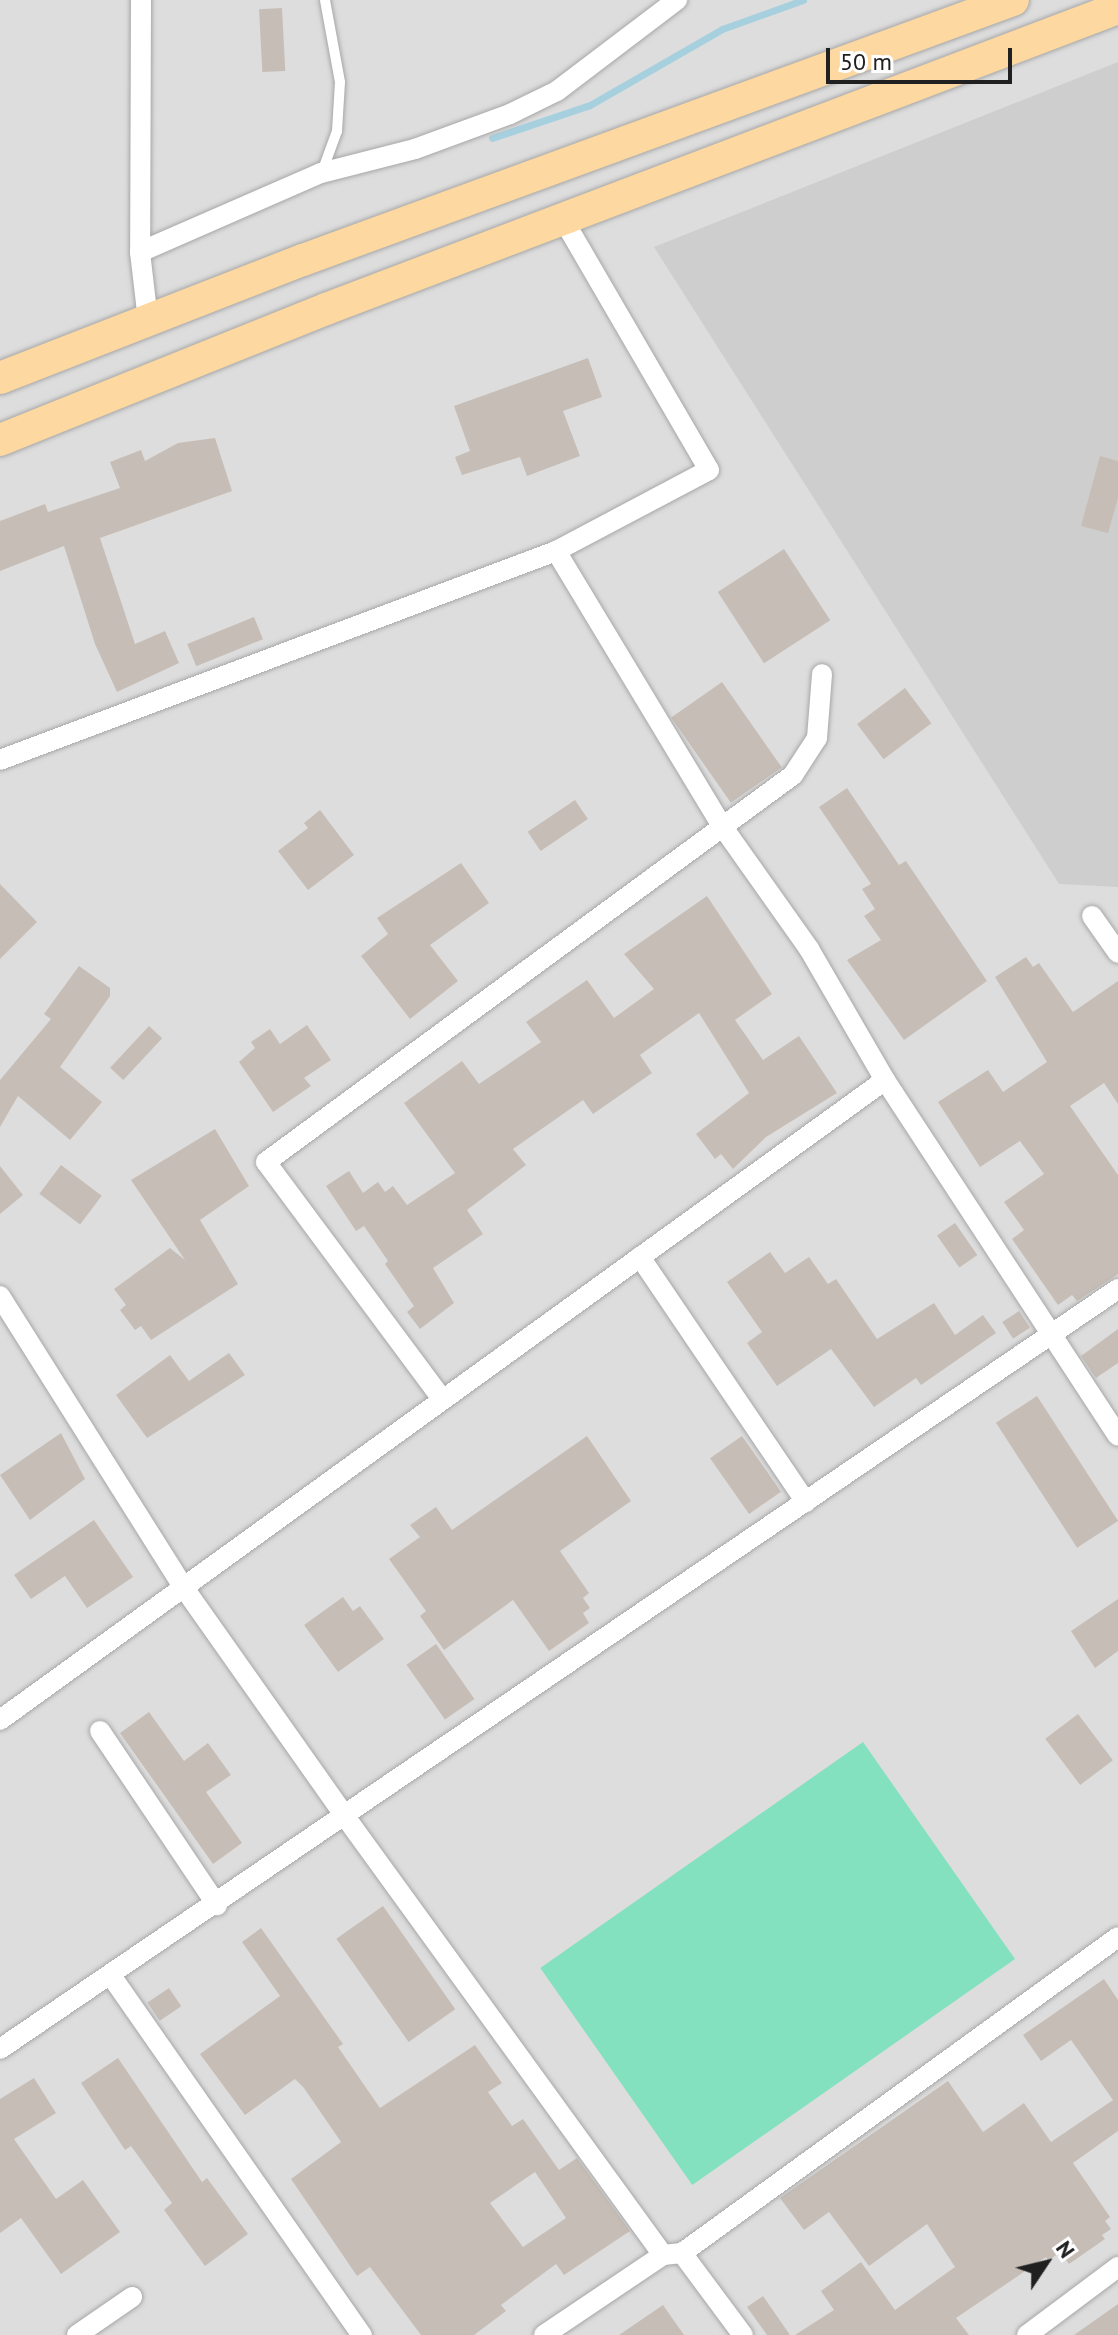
<!DOCTYPE html>
<style>
body{margin:0}
#map{position:relative;width:1118px;height:2335px;overflow:hidden;background:#f1eee7;font-family:"PT Sans",sans-serif}
div>[style]{position:absolute}
[style*='--x']{left:calc(var(--x)*1px);top:calc(var(--y)*1px);width:calc(var(--w)*1px);rotate:calc(var(--a)*1deg)}
.residential>*{inset:0;background:#dedddd;transform-origin:0 0}
.religious>*{inset:0;background:#cecece}
.pitch>*{inset:0;background:#84e1c0;transform-origin:0 0}
.stream>*{height:7px;margin:-3.5px;padding:0 3.5px;transform-origin:3.5px;border-radius:3.5px;background:#a7d0df}
.building>*{inset:0;background:#c6beb6;transform-origin:0 0}
.roads{filter:drop-shadow(0 0 2px #a7a7a7) drop-shadow(0 0 2px #a7a7a7)}
.service>*{height:10px;margin:-5px;padding:0 5px;transform-origin:5px;border-radius:5px;background:#fff}
.minor>*{height:20px;margin:-10px;padding:0 10px;transform-origin:10px;border-radius:10px;background:#fff}
.primary>*{height:32px;margin:-16px;padding:0 16px;transform-origin:16px;border-radius:16px;background:#fdd8a0}
span{translate:-50% -50%;white-space:nowrap;text-align:center;line-height:1.15;-webkit-text-stroke:7px #fff;paint-order:stroke}
.north{position:absolute;left:1006px;top:2223px;width:80px;height:80px;-webkit-text-stroke:6px #fff;paint-order:stroke;rotate:55deg;font-size:22px;font-weight:700;line-height:32px;text-align:center;color:#202020}
.north::after{content:'';display:block;margin:auto;width:28px;height:36px;background:#202020;clip-path:polygon(50% 0,100% 100%,50% 72%,0 100%)}
.scale{position:absolute;left:826px;top:48px;width:186px;height:36px;box-sizing:border-box;border:4px solid #202020;border-top:0;padding-left:10px;font-size:24px;line-height:28px;white-space:nowrap;color:#202020;-webkit-text-stroke:6px #fff;paint-order:stroke}
</style>
<div id="map">
<div class="residential">
<i style="left:0;top:0;width:1118px;height:2335px"></i>
</div>
<div class="religious">
<i style="clip-path:polygon(1118px 62px,1118px 887px,1059px 884px,654px 247px)"></i>
</div>
<div class="pitch">
<i style="left:863px;top:1742px;width:265px;height:394px;rotate:55deg"></i>
</div>
<div class="stream">
<i style="--x:492;--y:138;--w:103;--a:-18.6"></i>
<i style="--x:590;--y:105;--w:152;--a:-29.9"></i>
<i style="--x:722;--y:29;--w:86;--a:-19.7"></i>
</div>
<div class="building">
<i style="left:282px;top:8px;width:63px;height:23px;rotate:87deg"></i>
<i style="clip-path:polygon(588px 358px,602px 397px,563px 411px,580px 456px,527px 476px,520px 457px,462px 475px,455px 457px,470px 451px,454px 406px)"></i>
<i style="clip-path:polygon(215px 438px,232px 491px,100px 538px,135px 644px,165px 631px,179px 663px,117px 692px,95px 644px,64px 546px,0 571px,0 521px,45px 504px,48px 512px,120px 488px,110px 462px,141px 450px,145px 461px,178px 443px)"></i>
<i style="clip-path:polygon(1100px 456px,1118px 461px,1118px 498px,1108px 533px,1081px 526px)"></i>
<i style="left:784px;top:549px;width:85px;height:79px;rotate:57deg"></i>
<i style="left:254px;top:617px;width:24px;height:72px;rotate:68deg"></i>
<i style="left:722px;top:682px;width:104px;height:62px;rotate:55deg"></i>
<i style="left:905px;top:688px;width:44px;height:60px;rotate:53deg"></i>
<i style="clip-path:polygon(847px 788px,899px 865px,906px 861px,987px 981px,904px 1040px,847px 960px,881px 940px,864px 916px,875px 909px,862px 889px,871px 884px,819px 807px)"></i>
<i style="left:575px;top:800px;width:23px;height:57px;rotate:56deg"></i>
<i style="clip-path:polygon(320px 810px,354px 855px,308px 890px,278px 851px,308px 828px,304px 823px)"></i>
<i style="clip-path:polygon(461px 863px,489px 903px,430px 945px,458px 981px,410px 1019px,361px 956px,388px 934px,377px 918px)"></i>
<i style="clip-path:polygon(0 884px,37px 922px,0 959px)"></i>
<i style="clip-path:polygon(707px 896px,772px 994px,735px 1020px,763px 1060px,799px 1036px,837px 1093px,766px 1137px,733px 1169px,721px 1154px,715px 1159px,696px 1134px,749px 1093px,699px 1013px,640px 1055px,652px 1073px,593px 1114px,583px 1100px,513px 1149px,526px 1165px,467px 1210px,483px 1234px,433px 1268px,454px 1303px,420px 1329px,407px 1312px,414px 1306px,385px 1264px,388px 1261px,364px 1226px,356px 1231px,326px 1186px,349px 1171px,363px 1193px,378px 1182px,385px 1192px,393px 1186px,407px 1205px,455px 1173px,404px 1103px,462px 1061px,479px 1084px,541px 1042px,526px 1022px,587px 980px,614px 1018px,654px 989px,624px 954px)"></i>
<i style="clip-path:polygon(1026px 957px,1033px 967px,1039px 963px,1073px 1012px,1118px 981px,1118px 1104px,1104px 1083px,1070px 1106px,1118px 1175px,1118px 1274px,1077px 1301px,1072px 1295px,1058px 1305px,1012px 1239px,1024px 1230px,1004px 1202px,1044px 1174px,1020px 1141px,980px 1167px,938px 1102px,988px 1070px,1003px 1092px,1047px 1062px,995px 977px)"></i>
<i style="clip-path:polygon(79px 966px,110px 988px,110px 996px,60px 1067px,102px 1102px,70px 1140px,18px 1096px,0 1127px,0 1080px,51px 1019px,44px 1014px)"></i>
<i style="clip-path:polygon(307px 1025px,331px 1060px,304px 1078px,311px 1086px,273px 1112px,239px 1062px,255px 1048px,251px 1042px,270px 1029px,280px 1044px)"></i>
<i style="left:149px;top:1026px;width:18px;height:57px;rotate:43deg"></i>
<i style="clip-path:polygon(215px 1129px,249px 1186px,200px 1220px,238px 1284px,151px 1340px,141px 1326px,135px 1330px,120px 1310px,126px 1305px,114px 1289px,170px 1248px,185px 1260px,131px 1180px)"></i>
<i style="left:61px;top:1165px;width:51px;height:36px;rotate:37deg"></i>
<i style="clip-path:polygon(0 1166px,23px 1195px,0 1214px)"></i>
<i style="left:955px;top:1223px;width:39px;height:22px;rotate:55deg"></i>
<i style="clip-path:polygon(770px 1252px,785px 1273px,809px 1257px,828px 1284px,836px 1279px,877px 1339px,934px 1303px,955px 1335px,983px 1315px,996px 1333px,921px 1385px,916px 1378px,874px 1407px,831px 1349px,777px 1386px,747px 1343px,762px 1332px,727px 1282px)"></i>
<i style="left:1019px;top:1311px;width:20px;height:20px;rotate:57deg"></i>
<i style="clip-path:polygon(1118px 1329px,1118px 1363px,1096px 1378px,1081px 1356px)"></i>
<i style="clip-path:polygon(229px 1353px,245px 1375px,147px 1438px,116px 1395px,170px 1355px,189px 1381px)"></i>
<i style="left:1037px;top:1396px;width:149px;height:49px;rotate:57deg"></i>
<i style="clip-path:polygon(61px 1433px,85px 1479px,30px 1520px,0 1475px)"></i>
<i style="clip-path:polygon(587px 1436px,631px 1501px,560px 1551px,589px 1593px,583px 1598px,590px 1608px,583px 1613px,589px 1623px,549px 1651px,513px 1600px,444px 1650px,420px 1616px,426px 1611px,389px 1559px,420px 1537px,410px 1525px,436px 1507px,452px 1530px)"></i>
<i style="left:742px;top:1436px;width:68px;height:39px;rotate:55deg"></i>
<i style="clip-path:polygon(94px 1520px,133px 1577px,87px 1608px,65px 1576px,31px 1599px,14px 1575px)"></i>
<i style="clip-path:polygon(343px 1597px,353px 1611px,360px 1606px,384px 1639px,338px 1672px,304px 1625px)"></i>
<i style="clip-path:polygon(1118px 1599px,1118px 1651px,1095px 1668px,1071px 1631px)"></i>
<i style="left:436px;top:1644px;width:67px;height:36px;rotate:55deg"></i>
<i style="clip-path:polygon(149px 1712px,184px 1761px,208px 1743px,231px 1775px,206px 1792px,242px 1843px,213px 1864px,120px 1733px)"></i>
<i style="left:1078px;top:1714px;width:58px;height:41px;rotate:53deg"></i>
<i style="left:383px;top:1906px;width:126px;height:57px;rotate:55deg"></i>
<i style="clip-path:polygon(evenodd,261px 1928px,343px 2044px,338px 2047px,380px 2108px,475px 2045px,502px 2083px,488px 2092px,512px 2126px,523px 2119px,559px 2170px,577px 2158px,630px 2231px,564px 2275px,556px 2264px,501px 2305px,506px 2311px,474px 2335px,421px 2335px,370px 2267px,357px 2276px,291px 2179px,341px 2142px,304px 2088px,295px 2079px,245px 2115px,200px 2054px,280px 1996px,242px 1942px,261px 1928px,535px 2172px,566px 2218px,523px 2247px,490px 2203px,535px 2172px)"></i>
<i style="clip-path:polygon(1104px 1979px,1118px 2000px,1118px 2131px,1073px 2163px,1110px 2217px,1105px 2221px,1111px 2229px,1102px 2235px,1105px 2239px,1069px 2264px,1060px 2252px,1048px 2261px,1046px 2257px,956px 2318px,969px 2335px,795px 2335px,834px 2310px,821px 2291px,861px 2262px,895px 2310px,955px 2267px,927px 2224px,869px 2266px,829px 2212px,804px 2230px,780px 2198px,948px 2081px,983px 2132px,1024px 2103px,1051px 2142px,1113px 2100px,1071px 2040px,1041px 2061px,1023px 2035px)"></i>
<i style="left:169px;top:1988px;width:22px;height:26px;rotate:56deg"></i>
<i style="clip-path:polygon(118px 2058px,202px 2182px,207px 2178px,248px 2234px,205px 2266px,164px 2210px,172px 2203px,131px 2146px,125px 2150px,81px 2083px)"></i>
<i style="clip-path:polygon(34px 2078px,56px 2113px,14px 2139px,56px 2199px,83px 2180px,120px 2232px,61px 2274px,21px 2218px,0 2233px,0 2099px)"></i>
<i style="clip-path:polygon(763px 2296px,790px 2335px,767px 2335px,747px 2307px)"></i>
<i style="clip-path:polygon(1118px 2304px,1118px 2335px,1074px 2335px)"></i>
<i style="clip-path:polygon(663px 2305px,684px 2335px,619px 2335px)"></i>
</div>
<div class="roads">
<div class="service">
<i style="--x:322;--y:172;--w:44;--a:-69.9"></i>
<i style="--x:337;--y:131;--w:49;--a:-86.5"></i>
<i style="--x:340;--y:82;--w:83;--a:-100.4"></i>
</div>
<div class="minor">
<i style="--x:141;--y:0;--w:252;--a:90.2"></i>
<i style="--x:140;--y:252;--w:68;--a:83.3"></i>
<i style="--x:140;--y:252;--w:197;--a:-23.6"></i>
<i style="--x:321;--y:173;--w:97;--a:-14.3"></i>
<i style="--x:415;--y:149;--w:101;--a:-20.2"></i>
<i style="--x:510;--y:114;--w:52;--a:-26.1"></i>
<i style="--x:557;--y:91;--w:151;--a:-37.2"></i>
<i style="--x:556;--y:551;--w:321;--a:58.9"></i>
<i style="--x:722;--y:826;--w:151;--a:54.7"></i>
<i style="--x:809;--y:949;--w:151;--a:59.9"></i>
<i style="--x:885;--y:1080;--w:425;--a:56.8"></i>
<i style="--x:0;--y:760;--w:594;--a:-20.6"></i>
<i style="--x:556;--y:551;--w:173;--a:-27.9"></i>
<i style="--x:709;--y:470;--w:288;--a:-120.2"></i>
<i style="--x:1092;--y:916;--w:45;--a:54.9"></i>
<i style="--x:640;--y:1257;--w:296;--a:55.9"></i>
<i style="--x:0;--y:1296;--w:345;--a:57.8"></i>
<i style="--x:184;--y:1588;--w:278;--a:54.8"></i>
<i style="--x:344;--y:1815;--w:543;--a:54.06"></i>
<i style="--x:663;--y:2255;--w:19;--a:-6"></i>
<i style="--x:682;--y:2253;--w:102;--a:53.4"></i>
<i style="--x:442;--y:1399;--w:295;--a:-126.6"></i>
<i style="--x:266;--y:1162;--w:654;--a:-36.29"></i>
<i style="--x:793;--y:775;--w:44;--a:-57"></i>
<i style="--x:817;--y:738;--w:64;--a:-85.5"></i>
<i style="--x:0;--y:1720;--w:1092;--a:-35.87"></i>
<i style="--x:100;--y:1731;--w:210;--a:56.1"></i>
<i style="--x:112;--y:1977;--w:437;--a:55.1"></i>
<i style="--x:0;--y:2049;--w:1352;--a:-34.21"></i>
<i style="--x:682;--y:2253;--w:538;--a:-35.93"></i>
<i style="--x:77;--y:2335;--w:67;--a:-34.6"></i>
<i style="--x:544;--y:2335;--w:143;--a:-33.9"></i>
<i style="--x:1027;--y:2335;--w:114;--a:-36.8"></i>
</div>
<div class="primary">
<i style="--x:0;--y:378;--w:325;--a:-21.3"></i>
<i style="--x:303;--y:260;--w:756;--a:-20.11"></i>
<i style="--x:0;--y:440;--w:351;--a:-21.9"></i>
<i style="--x:326;--y:309;--w:847;--a:-20.81"></i>
</div>
</div>
<div class="north">N</div>
<div class="scale">50 m</div>
</div>
